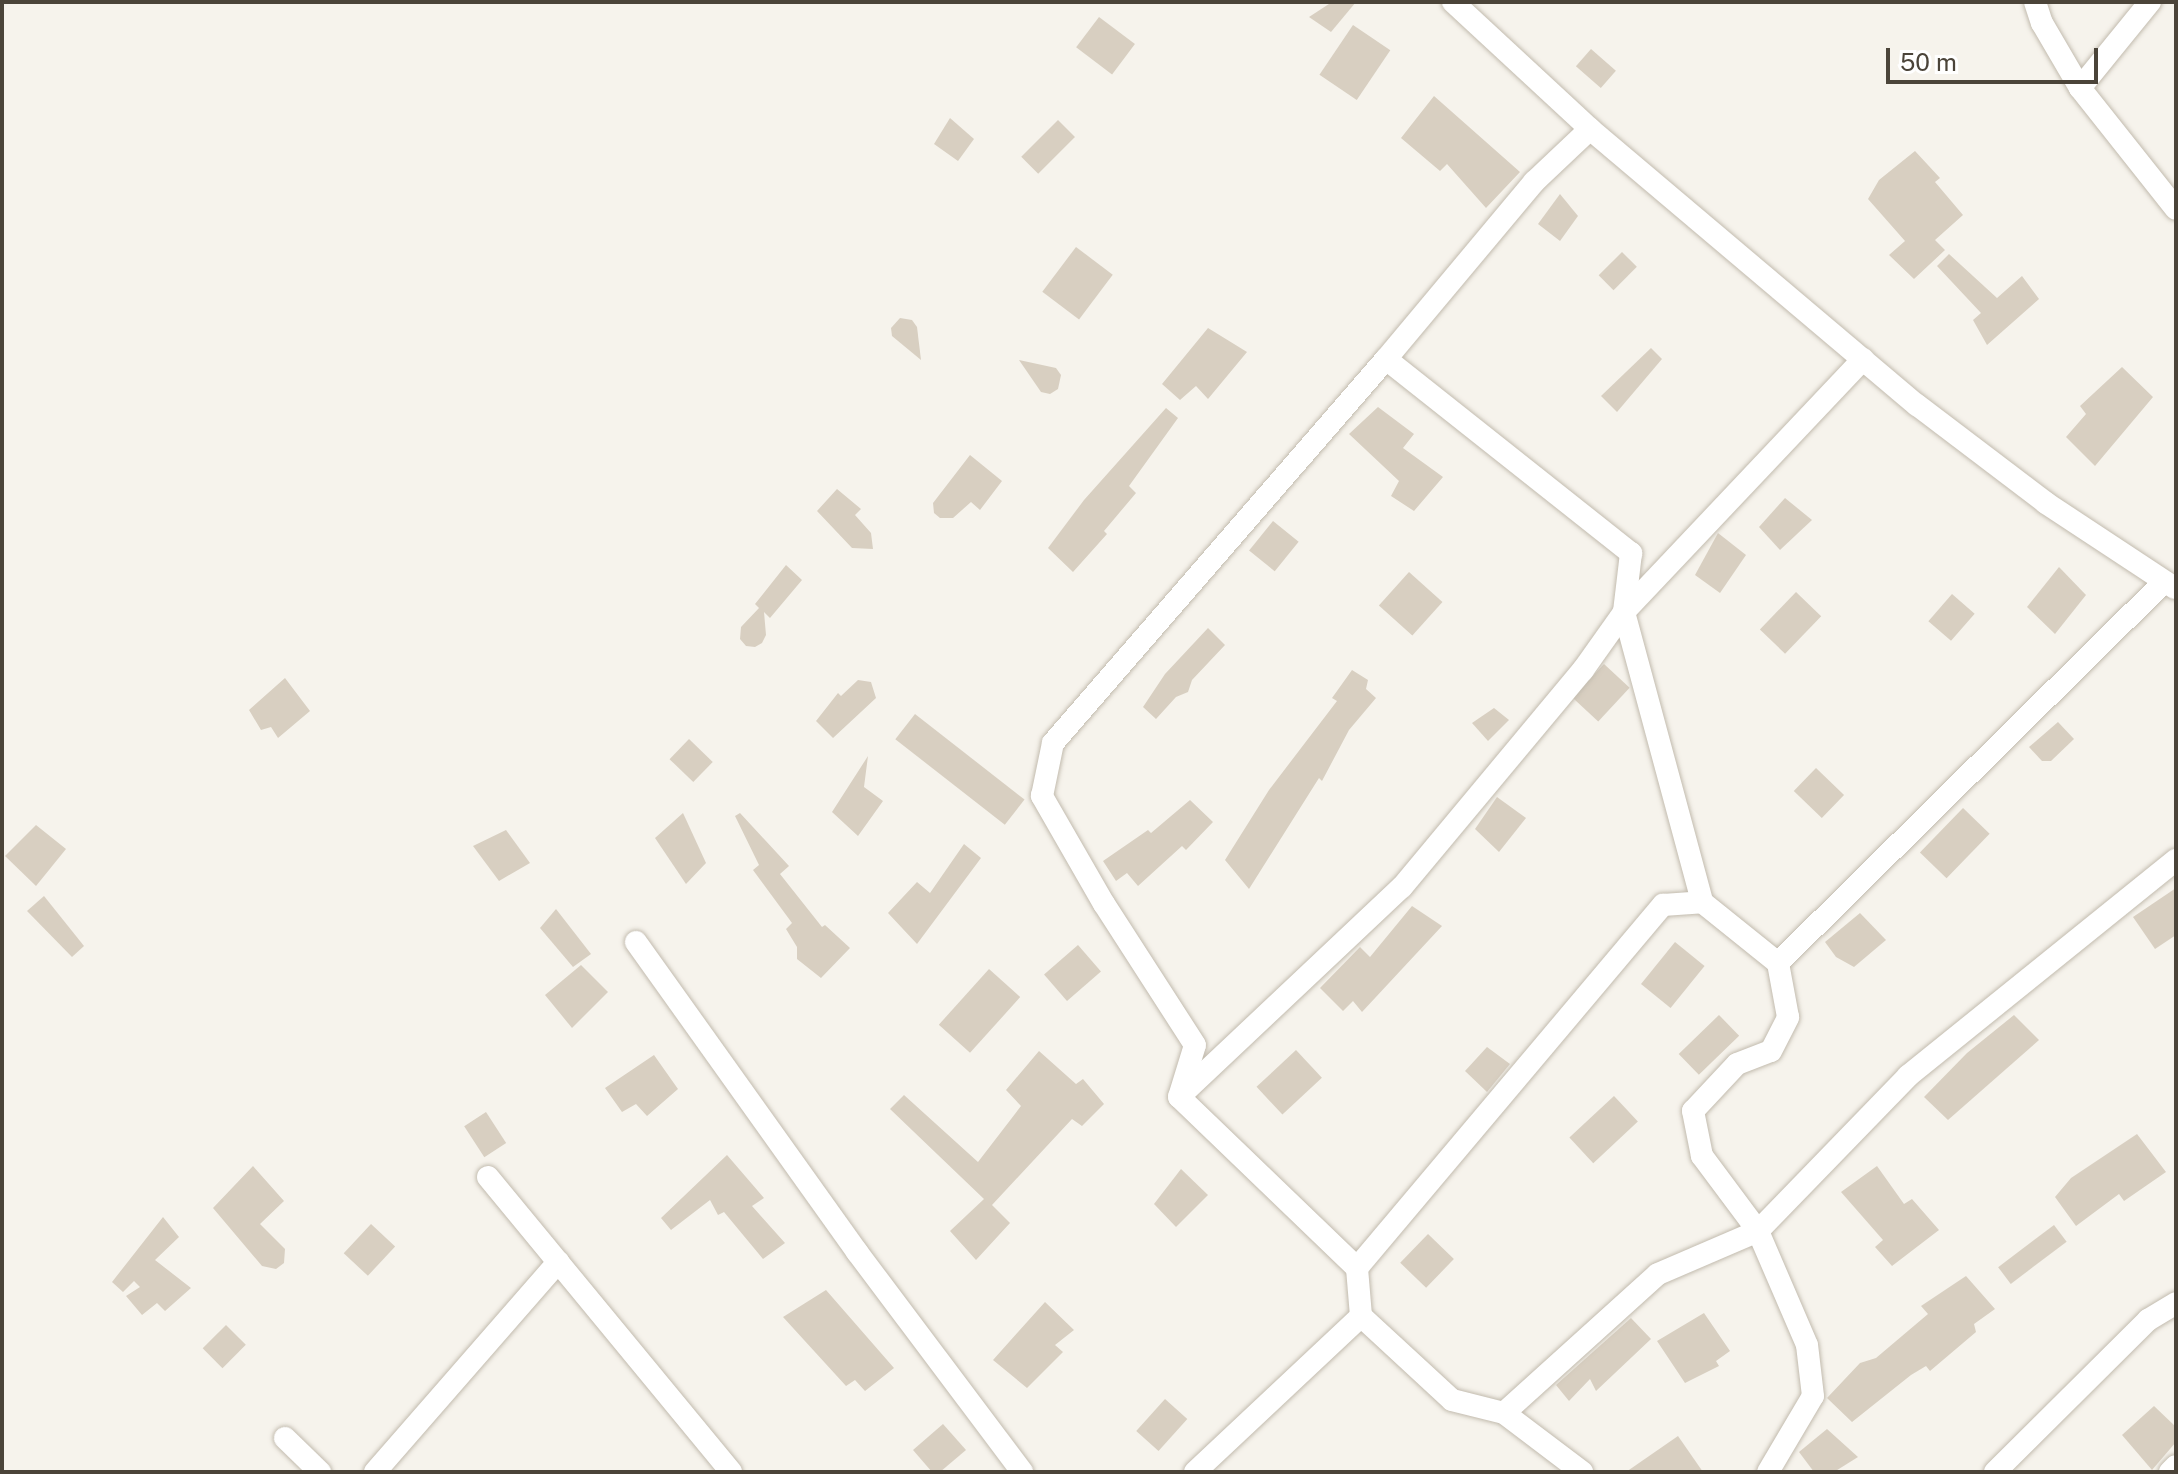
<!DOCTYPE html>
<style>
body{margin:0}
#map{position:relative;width:2178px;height:1474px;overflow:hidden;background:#f6f3ec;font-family:"Public Sans",sans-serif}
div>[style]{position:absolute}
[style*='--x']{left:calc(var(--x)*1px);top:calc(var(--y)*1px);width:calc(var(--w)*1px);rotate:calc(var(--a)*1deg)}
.building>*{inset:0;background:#d8cfc1;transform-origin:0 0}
.roads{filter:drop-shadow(0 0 2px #c2bbae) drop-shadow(0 0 2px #c2bbae)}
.street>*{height:22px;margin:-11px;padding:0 11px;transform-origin:11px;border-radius:11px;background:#fff}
span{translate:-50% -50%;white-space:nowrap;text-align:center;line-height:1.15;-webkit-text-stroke:7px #fff;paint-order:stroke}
.frame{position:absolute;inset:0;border:4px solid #4b4439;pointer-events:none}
.scale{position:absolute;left:1886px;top:48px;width:212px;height:36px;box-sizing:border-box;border:4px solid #4b4439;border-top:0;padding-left:10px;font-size:24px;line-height:28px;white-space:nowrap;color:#4b4439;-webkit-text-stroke:6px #fff;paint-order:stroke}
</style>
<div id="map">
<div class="building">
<i style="clip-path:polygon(1332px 2px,1356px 2px,1331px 32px,1309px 17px)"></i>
<i style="left:1099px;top:17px;width:45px;height:38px;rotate:37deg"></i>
<i style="left:1353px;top:25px;width:45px;height:60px;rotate:34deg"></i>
<i style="left:1591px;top:49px;width:33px;height:23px;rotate:41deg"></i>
<i style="clip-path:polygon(1434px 96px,1520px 172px,1486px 208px,1447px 164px,1440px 171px,1401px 138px)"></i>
<i style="clip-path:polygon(950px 118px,974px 139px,958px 161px,934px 144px)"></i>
<i style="left:1058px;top:120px;width:24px;height:52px;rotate:45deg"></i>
<i style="clip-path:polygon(1915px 151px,1940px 178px,1935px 182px,1963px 215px,1935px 240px,1945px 250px,1914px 279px,1889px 255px,1905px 241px,1868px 199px,1879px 180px)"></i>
<i style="clip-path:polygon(1560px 194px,1578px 216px,1560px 241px,1538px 224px)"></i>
<i style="left:1076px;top:247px;width:46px;height:56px;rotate:37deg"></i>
<i style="left:1622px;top:252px;width:21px;height:33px;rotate:45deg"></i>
<i style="clip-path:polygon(1949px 254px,1997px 298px,2022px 276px,2039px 299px,1987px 345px,1973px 320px,1981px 313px,1937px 266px)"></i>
<i style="clip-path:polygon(900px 318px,912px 320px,917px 327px,921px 360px,892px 336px,891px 328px)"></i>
<i style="clip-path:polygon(1208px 328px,1247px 352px,1208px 399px,1196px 386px,1180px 400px,1162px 384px)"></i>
<i style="clip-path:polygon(1651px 348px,1662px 359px,1617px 412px,1601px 396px)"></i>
<i style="clip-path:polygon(1019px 360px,1056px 368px,1061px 375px,1058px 389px,1050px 394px,1041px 392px)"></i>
<i style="clip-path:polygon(2122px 367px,2153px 397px,2095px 466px,2066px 437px,2086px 414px,2080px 406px)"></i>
<i style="clip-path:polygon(1378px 407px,1414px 434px,1403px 448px,1443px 477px,1414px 511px,1391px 496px,1399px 481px,1349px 434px)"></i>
<i style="clip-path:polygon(1166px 408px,1178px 418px,1129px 486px,1136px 493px,1104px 531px,1107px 534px,1073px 572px,1048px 548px,1084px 500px)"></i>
<i style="clip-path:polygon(970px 455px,1002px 481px,980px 510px,971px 502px,953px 518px,940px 518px,934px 513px,933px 503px)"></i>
<i style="clip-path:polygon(837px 489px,861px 509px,855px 515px,871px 533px,873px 549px,852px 548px,817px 511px)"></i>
<i style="clip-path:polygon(1785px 498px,1812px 520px,1780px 550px,1759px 527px)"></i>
<i style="left:1273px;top:521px;width:33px;height:38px;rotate:39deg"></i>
<i style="clip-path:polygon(1718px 533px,1746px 555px,1720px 593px,1695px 575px)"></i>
<i style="clip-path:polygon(786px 565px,802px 580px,770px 618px,764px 612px,766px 635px,762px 643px,755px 647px,746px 646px,740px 639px,741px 627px,759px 608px,755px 604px)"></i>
<i style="clip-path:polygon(2059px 567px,2086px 595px,2055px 634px,2027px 607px)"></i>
<i style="left:1409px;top:572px;width:45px;height:45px;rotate:42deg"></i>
<i style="left:1796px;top:592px;width:35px;height:52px;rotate:44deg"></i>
<i style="left:1952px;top:594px;width:30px;height:36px;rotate:41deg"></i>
<i style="clip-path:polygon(1208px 628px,1225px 645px,1192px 680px,1188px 692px,1176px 697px,1156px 719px,1143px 707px,1165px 674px)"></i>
<i style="left:1604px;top:664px;width:35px;height:46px;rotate:43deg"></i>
<i style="clip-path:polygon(1352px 670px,1368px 680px,1366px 689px,1376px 698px,1349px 730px,1322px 781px,1319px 778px,1249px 889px,1225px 860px,1269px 790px,1337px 701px,1332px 698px)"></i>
<i style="clip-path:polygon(285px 678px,310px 711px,278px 738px,271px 727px,261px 730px,249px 710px)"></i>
<i style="clip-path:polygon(858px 680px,871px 682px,876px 698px,833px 738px,816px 721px,838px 693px,841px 696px)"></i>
<i style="clip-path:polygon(1494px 708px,1509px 720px,1488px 741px,1472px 723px)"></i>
<i style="left:915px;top:714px;width:139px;height:32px;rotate:38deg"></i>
<i style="clip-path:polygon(2058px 722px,2074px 739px,2051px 761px,2042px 761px,2029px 747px)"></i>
<i style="left:689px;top:739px;width:33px;height:28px;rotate:44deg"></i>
<i style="clip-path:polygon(868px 756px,864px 787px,883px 801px,858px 836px,832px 812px)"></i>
<i style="left:1816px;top:768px;width:39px;height:32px;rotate:44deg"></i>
<i style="clip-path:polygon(1497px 797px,1526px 818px,1499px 852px,1475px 829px)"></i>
<i style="clip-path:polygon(1190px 800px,1213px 822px,1186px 850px,1182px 846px,1138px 886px,1127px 873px,1116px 881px,1103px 861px,1148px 830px,1151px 833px)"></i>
<i style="left:1963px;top:808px;width:37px;height:62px;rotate:44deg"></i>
<i style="clip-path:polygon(683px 813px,706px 863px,686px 884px,655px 838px)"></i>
<i style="clip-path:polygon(740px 813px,789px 866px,780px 874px,822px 927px,825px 925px,850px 948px,821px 978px,797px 959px,797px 947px,786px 929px,792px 923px,753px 870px,759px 865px,735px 816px)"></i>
<i style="clip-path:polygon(36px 825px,66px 849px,36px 886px,5px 856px)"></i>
<i style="clip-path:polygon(506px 830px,530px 863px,499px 881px,473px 846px)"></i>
<i style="clip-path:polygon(964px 844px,981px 858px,917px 944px,888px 913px,917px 882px,930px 893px)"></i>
<i style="clip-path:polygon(2176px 888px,2176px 935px,2155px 949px,2133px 917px)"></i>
<i style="clip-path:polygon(44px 896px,84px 946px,72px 957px,27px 911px)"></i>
<i style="clip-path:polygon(1412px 906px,1442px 926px,1362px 1012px,1353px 1001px,1343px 1011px,1320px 988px,1360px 947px,1370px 957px)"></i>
<i style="clip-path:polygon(556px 909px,591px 954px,573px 967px,540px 928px)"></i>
<i style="clip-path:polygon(1860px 913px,1886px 940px,1854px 967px,1836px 957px,1825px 942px)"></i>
<i style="left:1675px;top:942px;width:38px;height:54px;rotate:39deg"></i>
<i style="left:1078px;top:945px;width:35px;height:45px;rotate:49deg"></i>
<i style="clip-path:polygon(581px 965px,608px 992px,572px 1028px,545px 995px)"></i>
<i style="left:989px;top:969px;width:42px;height:75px;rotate:42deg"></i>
<i style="left:1719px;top:1015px;width:29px;height:56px;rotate:46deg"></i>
<i style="clip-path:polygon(2014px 1015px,2039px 1040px,1948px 1120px,1924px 1097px,1967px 1053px)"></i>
<i style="clip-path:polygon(1487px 1047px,1510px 1064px,1487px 1092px,1465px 1071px)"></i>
<i style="left:1296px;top:1050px;width:38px;height:54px;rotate:47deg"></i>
<i style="clip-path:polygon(1039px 1051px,1076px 1084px,1083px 1079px,1104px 1104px,1082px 1126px,1072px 1119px,992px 1205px,1010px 1223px,976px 1260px,950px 1231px,984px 1199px,890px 1109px,904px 1095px,978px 1162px,1021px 1106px,1006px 1090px)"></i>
<i style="clip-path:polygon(654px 1055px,678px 1089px,647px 1116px,636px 1104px,622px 1112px,605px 1088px)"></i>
<i style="left:1614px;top:1096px;width:35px;height:61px;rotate:47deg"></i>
<i style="left:486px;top:1112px;width:37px;height:26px;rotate:57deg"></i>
<i style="clip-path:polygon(2137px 1134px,2166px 1172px,2124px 1201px,2119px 1194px,2076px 1226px,2055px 1197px,2071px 1178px)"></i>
<i style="clip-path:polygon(727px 1155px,764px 1198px,752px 1206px,785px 1243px,763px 1259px,724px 1212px,718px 1215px,710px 1200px,671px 1230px,661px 1218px)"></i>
<i style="clip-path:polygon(253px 1166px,284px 1201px,260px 1224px,285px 1249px,284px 1263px,276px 1269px,262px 1266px,213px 1208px)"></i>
<i style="clip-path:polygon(1877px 1166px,1904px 1204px,1912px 1199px,1939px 1230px,1892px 1266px,1875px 1247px,1883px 1240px,1841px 1192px)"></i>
<i style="clip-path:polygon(1181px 1169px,1208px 1195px,1176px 1227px,1154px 1204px)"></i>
<i style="clip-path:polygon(163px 1217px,179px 1237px,155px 1260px,191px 1288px,165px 1311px,157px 1303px,142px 1315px,126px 1296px,140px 1287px,134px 1281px,123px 1292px,112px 1282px)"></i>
<i style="left:371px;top:1224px;width:33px;height:40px;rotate:43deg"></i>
<i style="left:2054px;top:1225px;width:21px;height:70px;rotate:53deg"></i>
<i style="left:1428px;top:1234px;width:36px;height:40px;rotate:44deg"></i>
<i style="clip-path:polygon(1966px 1276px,1995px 1309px,1974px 1324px,1976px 1332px,1930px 1371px,1926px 1366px,1911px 1375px,1852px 1422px,1827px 1398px,1860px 1363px,1876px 1358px,1928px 1314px,1921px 1306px)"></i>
<i style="clip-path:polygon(826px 1290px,894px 1368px,865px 1391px,855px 1380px,846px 1386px,783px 1317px)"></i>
<i style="clip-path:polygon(1045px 1302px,1074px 1330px,1055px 1345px,1063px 1352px,1027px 1388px,993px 1360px)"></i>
<i style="clip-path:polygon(1704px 1313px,1730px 1351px,1716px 1361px,1719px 1366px,1685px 1383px,1657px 1341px)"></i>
<i style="clip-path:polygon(1631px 1318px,1651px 1339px,1596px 1391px,1590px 1379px,1569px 1401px,1556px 1385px)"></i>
<i style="left:226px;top:1325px;width:28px;height:33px;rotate:45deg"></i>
<i style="left:1165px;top:1399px;width:30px;height:43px;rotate:42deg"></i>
<i style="clip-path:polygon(2154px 1406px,2176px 1427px,2176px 1442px,2152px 1470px,2122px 1435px)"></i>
<i style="clip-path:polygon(943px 1424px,966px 1450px,940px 1472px,932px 1472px,913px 1450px)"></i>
<i style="clip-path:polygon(1827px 1429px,1858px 1457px,1834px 1472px,1814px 1472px,1799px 1452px)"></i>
<i style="clip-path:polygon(1678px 1436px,1703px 1472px,1626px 1472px)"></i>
</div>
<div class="roads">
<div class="street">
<i style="--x:1453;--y:2;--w:187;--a:42.8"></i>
<i style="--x:1590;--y:129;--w:428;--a:40.2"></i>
<i style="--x:1917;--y:405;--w:162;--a:37.2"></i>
<i style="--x:2046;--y:503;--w:154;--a:33.4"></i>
<i style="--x:2035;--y:2;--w:22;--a:72"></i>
<i style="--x:2042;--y:23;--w:75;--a:59.7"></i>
<i style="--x:2080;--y:88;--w:154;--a:51.6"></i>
<i style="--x:2080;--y:88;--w:111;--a:-50.9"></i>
<i style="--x:1386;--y:359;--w:231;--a:-50.1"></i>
<i style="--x:1534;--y:182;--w:77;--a:-43.4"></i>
<i style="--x:636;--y:942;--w:381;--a:54.5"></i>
<i style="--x:857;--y:1252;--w:275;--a:53.1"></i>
<i style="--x:1180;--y:1096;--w:305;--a:-43.3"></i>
<i style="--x:1402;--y:887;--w:283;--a:-50.2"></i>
<i style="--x:1583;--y:670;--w:71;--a:-54.7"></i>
<i style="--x:1624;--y:612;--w:348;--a:-46.6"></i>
<i style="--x:488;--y:1177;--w:382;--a:50.5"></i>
<i style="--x:1357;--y:1268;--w:247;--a:-136.1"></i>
<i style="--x:1179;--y:1097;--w:54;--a:-72.9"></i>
<i style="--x:1195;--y:1045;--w:168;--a:-122.8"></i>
<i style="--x:1104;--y:904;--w:125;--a:-119.9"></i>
<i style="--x:1042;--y:796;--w:54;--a:-78.3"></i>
<i style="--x:1053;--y:743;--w:508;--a:-49.07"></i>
<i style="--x:1386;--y:359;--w:313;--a:38.4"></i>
<i style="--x:1631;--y:553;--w:59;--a:96.8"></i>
<i style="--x:1624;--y:612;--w:300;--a:74.9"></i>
<i style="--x:1361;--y:1316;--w:48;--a:-94.8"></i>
<i style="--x:1357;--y:1268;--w:475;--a:-49.9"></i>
<i style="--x:1663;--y:905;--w:39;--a:-4"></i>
<i style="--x:1702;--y:902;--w:97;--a:38.8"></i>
<i style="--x:1504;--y:1413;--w:207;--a:-42.1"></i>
<i style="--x:1658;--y:1274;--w:109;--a:-23.3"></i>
<i style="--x:1758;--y:1231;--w:216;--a:-45.9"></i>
<i style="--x:1908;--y:1076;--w:344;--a:-38.9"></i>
<i style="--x:285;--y:1438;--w:49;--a:44.2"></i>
<i style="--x:375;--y:1472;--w:279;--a:-48.9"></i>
<i style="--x:1195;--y:1472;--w:228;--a:-43.2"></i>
<i style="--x:1361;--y:1316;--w:124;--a:42.7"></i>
<i style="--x:1452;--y:1400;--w:54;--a:14"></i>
<i style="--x:1504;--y:1413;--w:98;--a:37.1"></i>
<i style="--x:1768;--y:1472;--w:88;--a:-59.4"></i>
<i style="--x:1813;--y:1396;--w:51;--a:-96.7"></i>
<i style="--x:1807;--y:1345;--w:124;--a:-113.3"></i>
<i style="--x:1758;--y:1231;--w:94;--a:-126.7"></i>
<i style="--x:1702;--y:1156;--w:46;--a:-101.3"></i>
<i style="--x:1693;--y:1111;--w:64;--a:-46.9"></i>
<i style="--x:1737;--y:1064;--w:36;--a:-21"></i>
<i style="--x:1771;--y:1051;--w:38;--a:-63"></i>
<i style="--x:1788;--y:1017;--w:55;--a:-100.5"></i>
<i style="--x:1778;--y:963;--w:542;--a:-44.63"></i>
<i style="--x:1995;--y:1472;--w:216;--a:-44.8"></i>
<i style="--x:2148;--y:1320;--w:33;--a:-31"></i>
<i style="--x:2170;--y:1472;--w:8;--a:-45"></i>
</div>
</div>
<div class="frame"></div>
<div class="scale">50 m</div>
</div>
